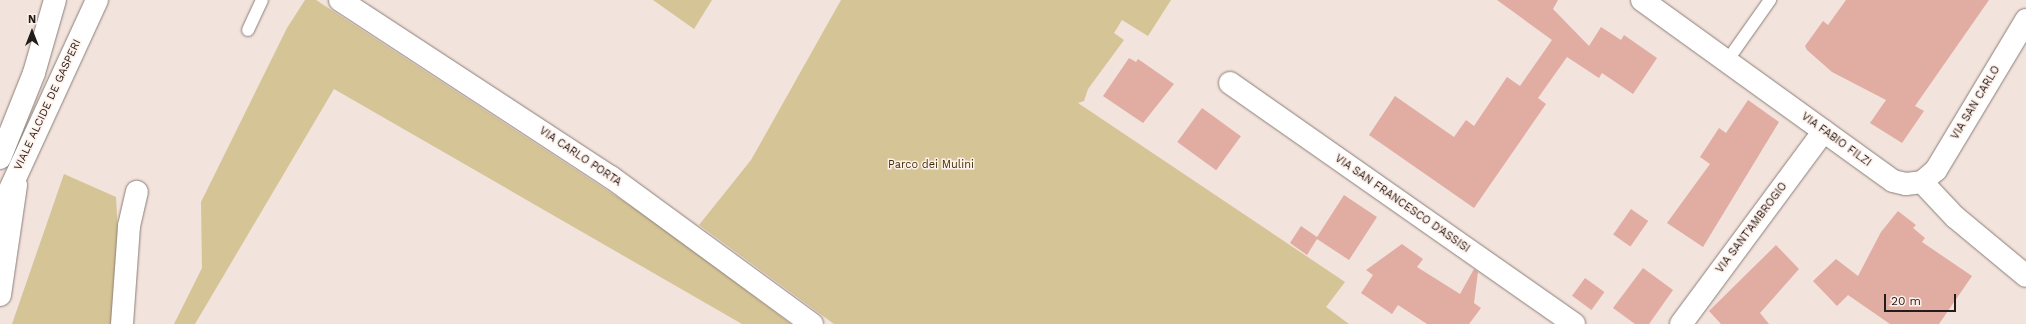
<!DOCTYPE html>
<style>
body{margin:0}
#map{position:relative;width:2026px;height:324px;overflow:hidden;background:#f2e3dc;font-family:"Work Sans",sans-serif}
div>[style]{position:absolute}
[style*='--x']{left:calc(var(--x)*1px);top:calc(var(--y)*1px);width:calc(var(--w)*1px);rotate:calc(var(--a)*1deg)}
.green>*{inset:0;background:#d5c496}
.building>*{inset:0;background:#e1aca2;transform-origin:0 0}
.roads{filter:drop-shadow(0 0 1px #8a7e77) drop-shadow(0 0 1px #8a7e77)}
.lane>*{height:12px;margin:-6px;padding:0 6px;transform-origin:6px;border-radius:6px;background:#fff}
.street>*{height:22px;margin:-11px;padding:0 11px;transform-origin:11px;border-radius:11px;background:#fff}
.secondary>*{height:22px;margin:-11px;padding:0 11px;transform-origin:11px;border-radius:11px;background:#fff}
span{translate:-50% -50%;white-space:nowrap;text-align:center;line-height:1.15;-webkit-text-stroke:3px #fff0e9;paint-order:stroke}
.street-label{font-size:11px;color:#221c1a}
.park-label{font-size:11px;color:#3b2f08}
.north{position:absolute;left:12px;top:12px;width:40px;height:40px;-webkit-text-stroke:3px #fff0e9;paint-order:stroke;rotate:0deg;font-size:11px;font-weight:700;line-height:16px;text-align:center;color:#221c1a}
.north::after{content:'';display:block;margin:auto;width:14px;height:18px;background:#221c1a;clip-path:polygon(50% 0,100% 100%,50% 72%,0 100%)}
.scale{position:absolute;left:1884px;top:294px;width:72px;height:18px;box-sizing:border-box;border:2px solid #221c1a;border-top:0;padding-left:5px;font-size:12px;line-height:14px;white-space:nowrap;color:#221c1a;-webkit-text-stroke:3px #fff0e9;paint-order:stroke}
</style>
<div id="map">
<div class="green">
<i style="clip-path:polygon(305px 0,316px 0,657px 223px,791px 324px,742px 324px,334px 89px,195px 324px,174px 324px,202px 268px,201px 202px,287px 28px)"></i>
<i style="clip-path:polygon(653px 0,712px 0,694px 29px)"></i>
<i style="clip-path:polygon(841px 0,1171px 0,1148px 36px,1122px 20px,1114px 33px,1124px 40px,1088px 89px,1084px 101px,1078px 103px,1345px 282px,1326px 307px,1349px 324px,834px 324px,699px 225px,751px 160px)"></i>
<i style="clip-path:polygon(64px 174px,116px 197px,123px 324px,12px 324px)"></i>
</div>
<div class="building">
<i style="clip-path:polygon(1497px 0,1558px 0,1553px 9px,1589px 46px,1601px 27px,1621px 40px,1624px 35px,1657px 58px,1633px 94px,1602px 73px,1599px 78px,1567px 57px,1538px 98px,1546px 104px,1474px 208px,1369px 135px,1395px 96px,1454px 137px,1466px 120px,1474px 126px,1507px 77px,1520px 86px,1552px 40px)"></i>
<i style="clip-path:polygon(1846px 0,1989px 0,1915px 106px,1924px 111px,1902px 143px,1870px 123px,1886px 100px,1832px 72px,1807px 50px,1805px 46px,1823px 21px,1828px 25px)"></i>
<i style="clip-path:polygon(1129px 58px,1136px 62px,1138px 59px,1174px 84px,1143px 123px,1103px 96px)"></i>
<i style="clip-path:polygon(1748px 100px,1779px 122px,1703px 247px,1667px 223px,1710px 164px,1700px 157px,1719px 128px,1726px 133px)"></i>
<i style="left:1202px;top:108px;width:48px;height:42px;rotate:36deg"></i>
<i style="clip-path:polygon(1344px 195px,1377px 217px,1349px 260px,1317px 239px,1307px 255px,1290px 243px,1301px 226px,1317px 237px)"></i>
<i style="left:1631px;top:209px;width:21px;height:31px;rotate:35deg"></i>
<i style="clip-path:polygon(1898px 211px,1916px 225px,1913px 228px,1925px 238px,1922px 242px,1972px 276px,1939px 324px,1890px 324px,1848px 295px,1837px 306px,1813px 281px,1836px 259px,1858px 276px,1881px 232px)"></i>
<i style="clip-path:polygon(1402px 244px,1423px 259px,1417px 267px,1460px 294px,1474px 269px,1478px 272px,1474px 303px,1481px 308px,1469px 324px,1427px 324px,1398px 305px,1392px 314px,1361px 293px,1373px 275px,1366px 270px)"></i>
<i style="clip-path:polygon(1776px 245px,1799px 269px,1760px 313px,1769px 324px,1721px 324px,1709px 311px)"></i>
<i style="clip-path:polygon(1643px 268px,1673px 290px,1649px 324px,1635px 324px,1613px 308px)"></i>
<i style="left:1585px;top:278px;width:24px;height:22px;rotate:36deg"></i>
</div>
<div class="roads">
<div class="lane">
<i style="--x:248;--y:30;--w:33;--a:-65"></i>
<i style="--x:1727;--y:61;--w:75;--a:-54.8"></i>
</div>
<div class="street">
<i style="--x:340;--y:0;--w:324;--a:33.2"></i>
<i style="--x:611;--y:177;--w:249;--a:36.2"></i>
<i style="--x:1642;--y:0;--w:309;--a:35.8"></i>
<i style="--x:1893;--y:181;--w:13;--a:13"></i>
<i style="--x:1906;--y:184;--w:16;--a:-7"></i>
<i style="--x:1922;--y:182;--w:18;--a:-41"></i>
<i style="--x:1936;--y:170;--w:175;--a:-59"></i>
<i style="--x:1230;--y:83;--w:420;--a:35"></i>
<i style="--x:1922;--y:182;--w:48;--a:46.7"></i>
<i style="--x:1955;--y:217;--w:92;--a:39.7"></i>
<i style="--x:0;--y:295;--w:111;--a:-81.7"></i>
<i style="--x:122;--y:324;--w:98;--a:-85.9"></i>
<i style="--x:129;--y:226;--w:35;--a:-77"></i>
<i style="--x:1681;--y:324;--w:240;--a:-53.5"></i>
</div>
<div class="secondary">
<i style="--x:0;--y:158;--w:92;--a:-68.2"></i>
<i style="--x:34;--y:73;--w:76;--a:-74"></i>
<i style="--x:0;--y:211;--w:232;--a:-65.3"></i>
</div>
</div>
<div class="street-label">
<span style="left:1976px;top:103px;rotate:-59deg">VIA SAN CARLO</span>
<span style="left:48px;top:105px;rotate:-65deg">VIALE ALCIDE DE GASPERI</span>
<span style="left:1836px;top:140px;rotate:36deg">VIA FABIO FILZI</span>
<span style="left:580px;top:157px;rotate:34deg">VIA CARLO PORTA</span>
<span style="left:1402px;top:204px;rotate:35deg">VIA SAN FRANCESCO D'ASSISI</span>
<span style="left:1752px;top:228px;rotate:-53deg">VIA SANT'AMBROGIO</span>
</div>
<div class="park-label">
<span style="left:931px;top:165px">Parco dei Mulini</span>
</div>
<div class="north">N</div>
<div class="scale">20 m</div>
</div>
